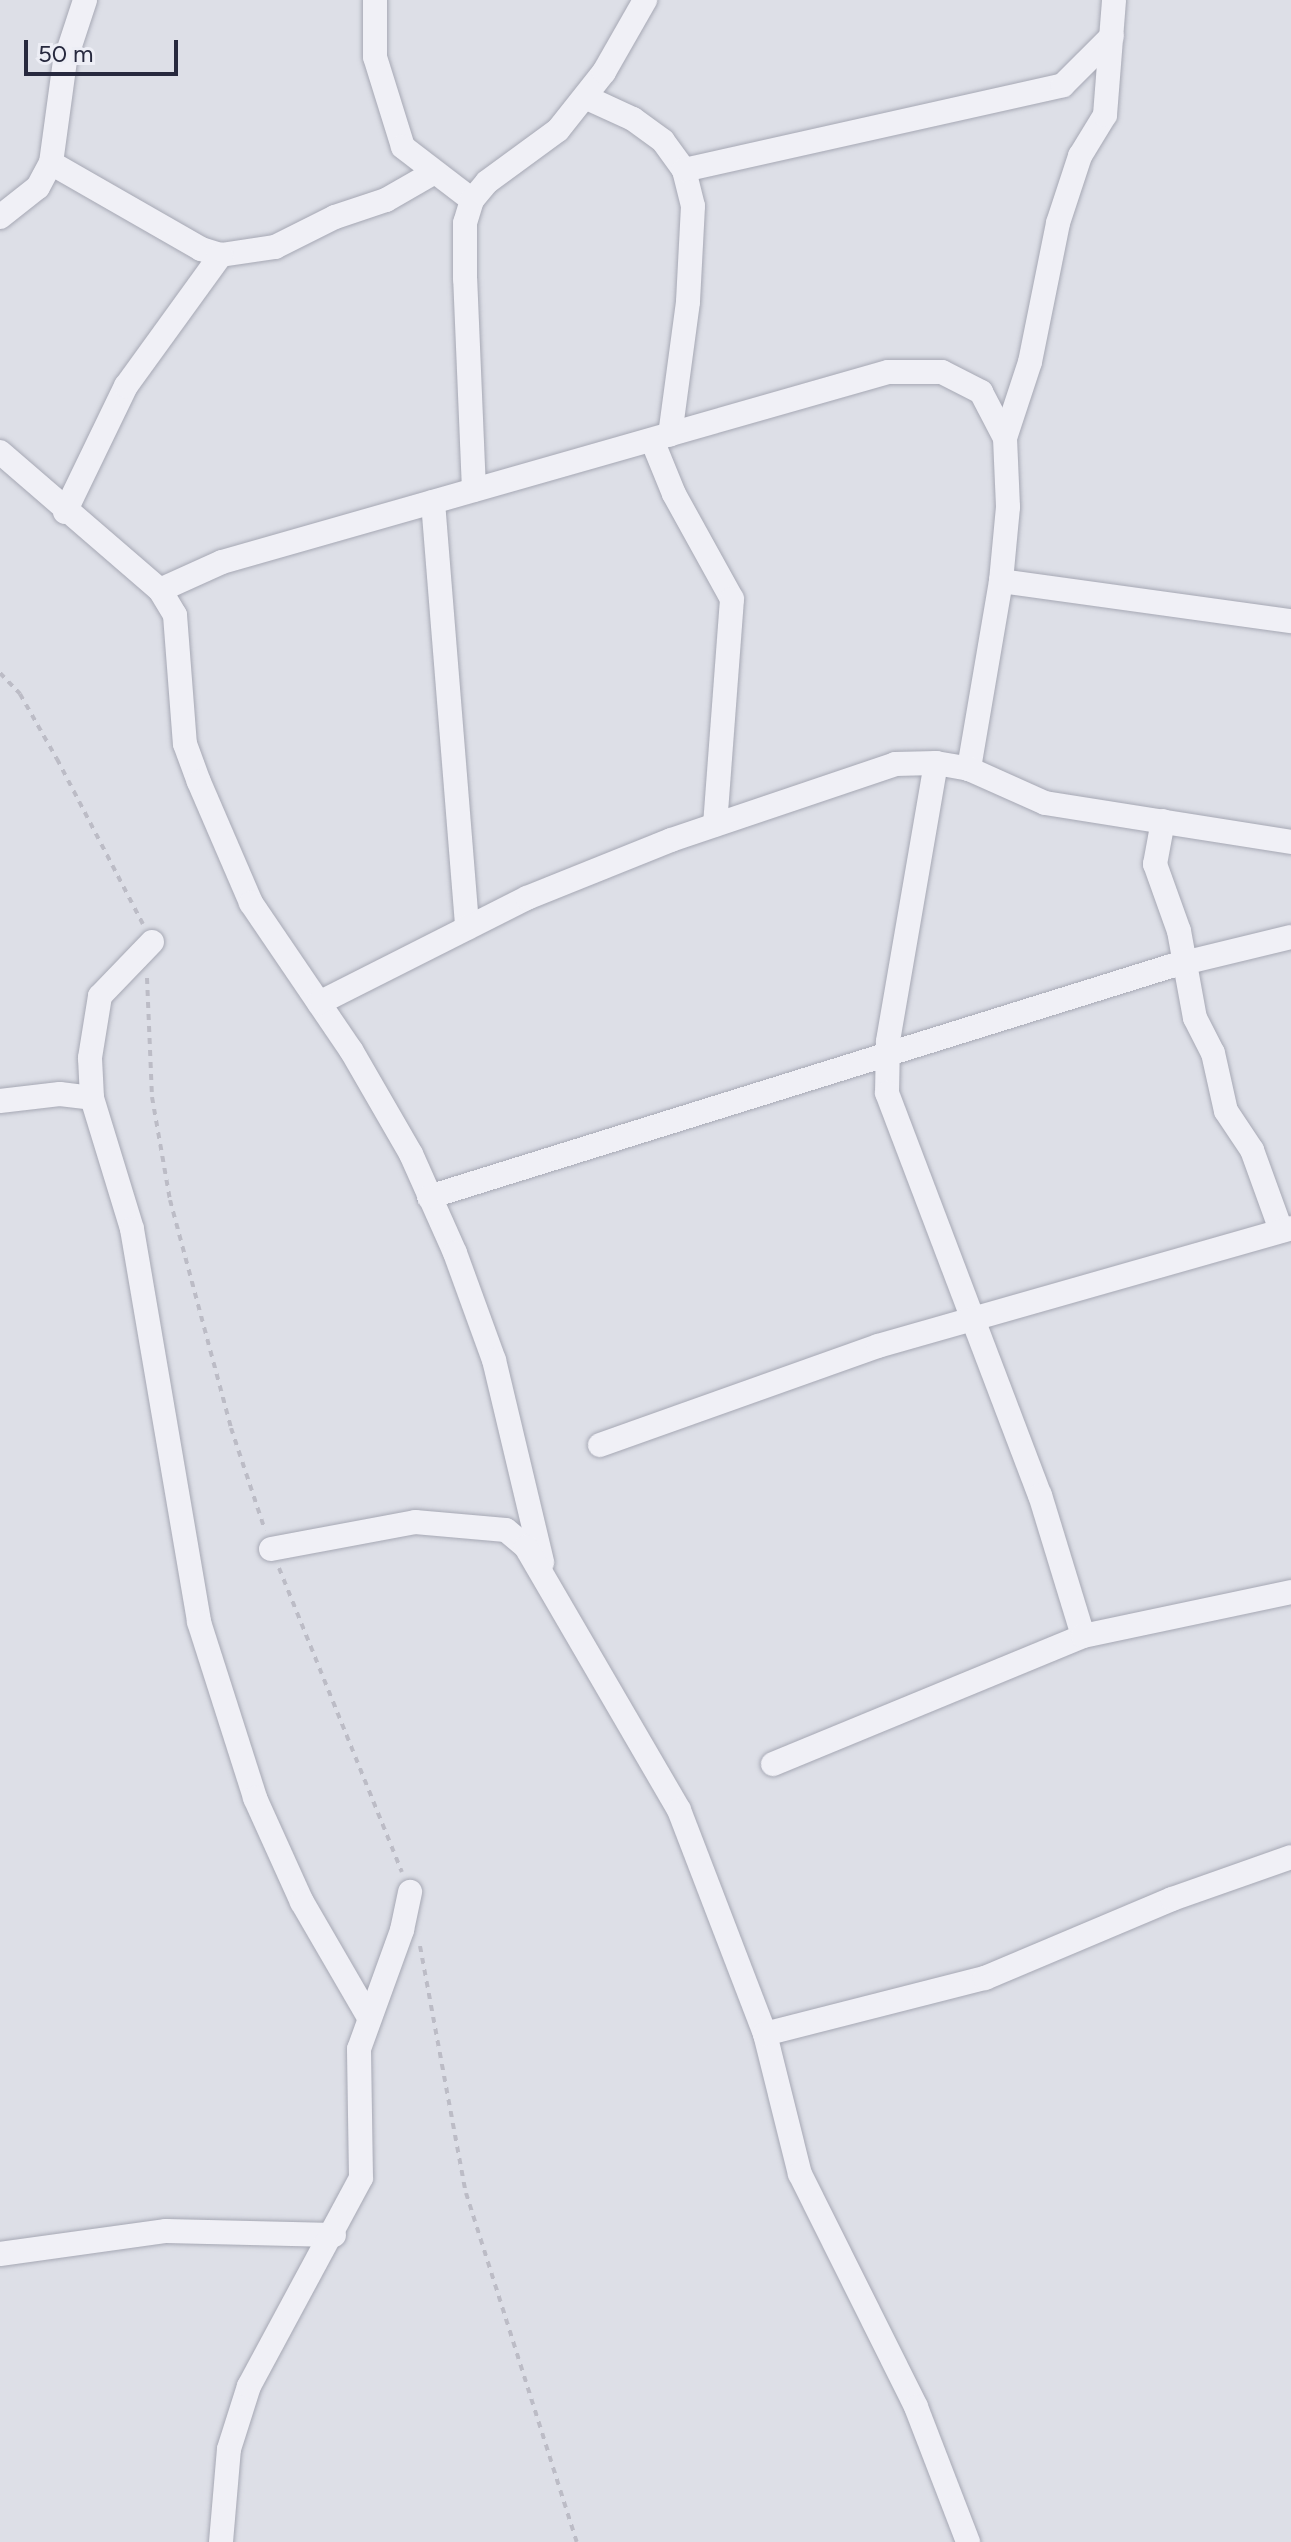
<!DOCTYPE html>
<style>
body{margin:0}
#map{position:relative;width:1291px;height:2542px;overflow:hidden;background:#dddfe7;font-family:Figtree,sans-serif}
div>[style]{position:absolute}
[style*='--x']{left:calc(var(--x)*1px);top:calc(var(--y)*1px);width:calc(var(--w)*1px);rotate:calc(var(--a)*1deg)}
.path>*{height:4px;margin-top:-2px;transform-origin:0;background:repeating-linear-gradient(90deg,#bcbcc6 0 6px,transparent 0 12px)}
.roads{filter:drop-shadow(0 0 2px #a6a8b4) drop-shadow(0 0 2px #a6a8b4)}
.minor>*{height:24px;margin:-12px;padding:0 12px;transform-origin:12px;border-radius:12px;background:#f0f0f6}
span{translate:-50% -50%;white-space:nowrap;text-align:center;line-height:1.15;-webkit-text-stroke:6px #edeef5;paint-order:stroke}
.scale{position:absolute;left:24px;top:40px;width:154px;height:36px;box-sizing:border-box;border:4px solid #27293e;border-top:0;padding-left:10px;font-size:24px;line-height:28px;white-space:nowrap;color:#27293e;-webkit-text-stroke:6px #edeef5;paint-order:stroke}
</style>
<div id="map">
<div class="path">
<i style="--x:0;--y:673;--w:29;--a:46"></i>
<i style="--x:20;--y:694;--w:75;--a:60.4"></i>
<i style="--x:57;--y:759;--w:186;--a:62.5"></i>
<i style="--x:147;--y:978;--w:119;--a:87.6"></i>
<i style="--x:152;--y:1097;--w:105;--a:80.1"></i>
<i style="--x:170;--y:1200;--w:236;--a:75"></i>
<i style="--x:231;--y:1428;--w:108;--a:71.6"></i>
<i style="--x:279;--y:1568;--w:328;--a:68"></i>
<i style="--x:420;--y:1946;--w:251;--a:79.5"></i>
<i style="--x:466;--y:2193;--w:366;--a:72.4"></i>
</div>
<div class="roads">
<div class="minor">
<i style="--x:375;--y:0;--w:57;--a:90"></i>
<i style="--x:375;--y:57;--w:94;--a:72.7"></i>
<i style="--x:403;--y:147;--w:87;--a:37.5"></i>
<i style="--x:585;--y:97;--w:53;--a:24.6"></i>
<i style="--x:633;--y:119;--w:37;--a:36"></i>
<i style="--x:663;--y:141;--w:36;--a:54"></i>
<i style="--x:684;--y:170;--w:37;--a:76"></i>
<i style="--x:693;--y:206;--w:96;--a:93"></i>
<i style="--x:688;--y:302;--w:134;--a:97.7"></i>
<i style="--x:51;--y:163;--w:173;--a:29.8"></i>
<i style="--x:201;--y:249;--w:21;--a:17"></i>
<i style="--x:221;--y:255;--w:55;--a:-8.4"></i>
<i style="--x:275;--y:247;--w:67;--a:-26.6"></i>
<i style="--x:335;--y:217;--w:54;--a:-18.4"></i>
<i style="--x:386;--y:200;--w:54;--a:-29.9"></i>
<i style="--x:684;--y:170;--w:388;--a:-12.6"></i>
<i style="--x:1063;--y:85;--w:69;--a:-45"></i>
<i style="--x:0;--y:217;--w:48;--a:-38.3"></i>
<i style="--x:38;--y:187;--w:27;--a:-62"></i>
<i style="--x:51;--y:163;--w:103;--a:-82.2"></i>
<i style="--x:65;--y:61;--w:64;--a:-71.8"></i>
<i style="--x:1005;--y:438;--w:80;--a:-71.8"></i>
<i style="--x:1030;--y:362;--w:142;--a:-78.6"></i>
<i style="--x:1058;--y:223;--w:71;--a:-71.8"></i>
<i style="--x:1080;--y:156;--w:48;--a:-58.6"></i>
<i style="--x:1105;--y:115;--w:115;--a:-85.5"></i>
<i style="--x:652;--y:440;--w:58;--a:67.8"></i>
<i style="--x:674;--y:494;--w:120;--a:61.1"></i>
<i style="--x:732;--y:599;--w:226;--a:94.3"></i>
<i style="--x:0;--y:452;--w:211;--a:40.8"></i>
<i style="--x:160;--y:590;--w:29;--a:59"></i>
<i style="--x:175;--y:615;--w:129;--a:85.6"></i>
<i style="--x:185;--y:744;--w:40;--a:69.8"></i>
<i style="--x:199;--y:782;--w:132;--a:66.7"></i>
<i style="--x:251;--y:903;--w:178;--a:55.8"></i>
<i style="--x:351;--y:1050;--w:120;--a:60"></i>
<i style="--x:411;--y:1154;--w:108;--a:66"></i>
<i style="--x:455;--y:1253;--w:114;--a:70"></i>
<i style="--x:494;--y:1360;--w:208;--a:76.6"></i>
<i style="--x:474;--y:490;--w:211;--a:-92.4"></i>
<i style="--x:465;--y:279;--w:56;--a:-90"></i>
<i style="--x:465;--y:223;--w:24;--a:-73"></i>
<i style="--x:472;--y:200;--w:23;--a:-50"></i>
<i style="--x:487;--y:182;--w:88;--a:-36.2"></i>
<i style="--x:558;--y:130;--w:74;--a:-51.6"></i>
<i style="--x:604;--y:72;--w:83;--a:-60.3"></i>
<i style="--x:433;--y:502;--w:427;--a:85.4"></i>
<i style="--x:65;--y:512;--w:140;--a:-64.2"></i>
<i style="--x:126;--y:386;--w:162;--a:-54.1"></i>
<i style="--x:1001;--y:581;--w:293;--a:7.9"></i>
<i style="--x:160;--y:590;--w:68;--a:-24.3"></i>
<i style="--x:222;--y:562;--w:693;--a:-15.92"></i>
<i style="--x:888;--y:372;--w:54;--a:0"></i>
<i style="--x:942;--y:372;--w:44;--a:27.1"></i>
<i style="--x:981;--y:392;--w:52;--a:62.4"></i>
<i style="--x:1005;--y:438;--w:69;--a:87.5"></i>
<i style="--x:1008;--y:507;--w:74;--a:95.4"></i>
<i style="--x:1001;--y:581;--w:191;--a:99.7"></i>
<i style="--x:936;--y:763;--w:283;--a:99.8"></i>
<i style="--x:888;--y:1042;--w:51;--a:91.1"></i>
<i style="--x:887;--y:1093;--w:430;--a:69.2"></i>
<i style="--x:1040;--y:1495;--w:147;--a:73"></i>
<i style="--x:1163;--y:821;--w:44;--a:100.5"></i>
<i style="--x:1155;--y:864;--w:71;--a:70.3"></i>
<i style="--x:1179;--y:931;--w:88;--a:79.6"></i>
<i style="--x:1195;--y:1018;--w:39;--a:63"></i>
<i style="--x:1213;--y:1053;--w:59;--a:77.4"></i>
<i style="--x:1226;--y:1111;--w:47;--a:56.3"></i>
<i style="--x:1252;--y:1150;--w:85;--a:70.1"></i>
<i style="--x:152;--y:942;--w:75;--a:133.9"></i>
<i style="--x:100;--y:996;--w:63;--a:99.2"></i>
<i style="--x:90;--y:1058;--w:40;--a:87.1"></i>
<i style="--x:92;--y:1098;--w:137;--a:73"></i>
<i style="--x:132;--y:1229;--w:399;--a:80.3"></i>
<i style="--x:199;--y:1622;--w:185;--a:72.3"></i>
<i style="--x:255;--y:1798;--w:114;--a:65.7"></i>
<i style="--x:302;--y:1902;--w:132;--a:59.9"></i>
<i style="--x:319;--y:1003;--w:233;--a:-26.8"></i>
<i style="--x:527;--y:898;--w:155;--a:-21.9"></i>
<i style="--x:671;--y:840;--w:237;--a:-18.7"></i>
<i style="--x:895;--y:764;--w:41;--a:-1.4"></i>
<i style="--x:936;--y:763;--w:34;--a:10"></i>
<i style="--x:969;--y:769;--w:83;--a:24.1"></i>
<i style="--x:1045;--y:803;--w:249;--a:9"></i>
<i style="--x:0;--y:1101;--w:60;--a:-6.7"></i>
<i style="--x:60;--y:1094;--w:32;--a:7"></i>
<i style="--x:429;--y:1197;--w:777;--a:-17.29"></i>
<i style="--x:1171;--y:966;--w:123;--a:-13.6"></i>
<i style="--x:600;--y:1445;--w:295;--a:-19.6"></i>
<i style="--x:878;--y:1346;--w:430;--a:-15.9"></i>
<i style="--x:271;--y:1549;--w:147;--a:-10.6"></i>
<i style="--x:415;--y:1522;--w:91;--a:5"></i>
<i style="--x:506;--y:1530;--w:26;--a:40"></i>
<i style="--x:526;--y:1547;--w:304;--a:59.8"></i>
<i style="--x:679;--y:1810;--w:240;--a:69"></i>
<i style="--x:765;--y:2034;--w:144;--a:76"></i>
<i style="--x:800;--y:2174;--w:260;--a:63.5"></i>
<i style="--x:916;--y:2407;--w:145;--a:68.9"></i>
<i style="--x:773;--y:1764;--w:335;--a:-22.4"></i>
<i style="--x:1083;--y:1636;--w:213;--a:-11.9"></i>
<i style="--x:765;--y:2034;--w:227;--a:-14.3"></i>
<i style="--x:985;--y:1978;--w:203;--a:-22.9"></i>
<i style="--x:1172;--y:1899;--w:126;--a:-19.4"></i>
<i style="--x:0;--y:2254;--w:168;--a:-7.9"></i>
<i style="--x:166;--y:2231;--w:168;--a:1.4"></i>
<i style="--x:221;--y:2542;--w:93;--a:-85.1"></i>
<i style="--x:229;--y:2449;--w:66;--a:-72.4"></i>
<i style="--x:249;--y:2386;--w:236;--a:-61.7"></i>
<i style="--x:361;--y:2178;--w:129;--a:-90.9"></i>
<i style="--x:359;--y:2049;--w:127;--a:-70.1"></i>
<i style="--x:402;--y:1930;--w:39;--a:-78"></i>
</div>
</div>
<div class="scale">50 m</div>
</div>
